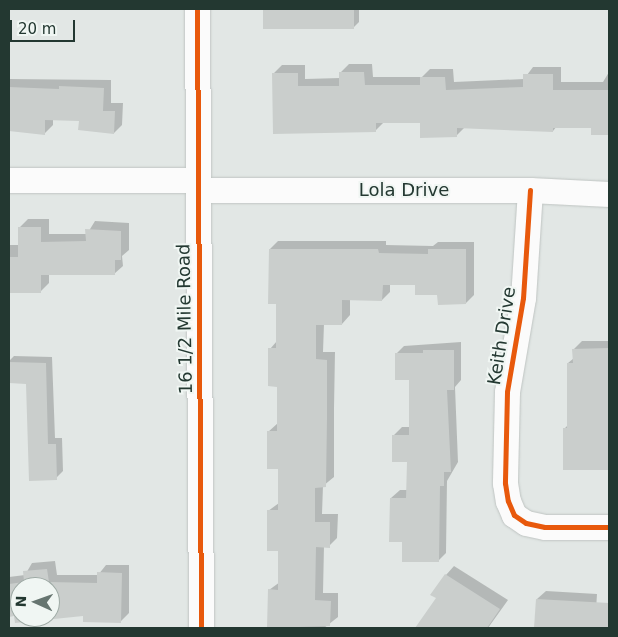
<!DOCTYPE html>
<style>
body{margin:0}
#map{position:relative;width:618px;height:637px;overflow:hidden;background:#e2e7e5;font-family:"DejaVu Sans",sans-serif}
div>[style]{position:absolute}
[style*='--x']{left:calc(var(--x)*1px);top:calc(var(--y)*1px);width:calc(var(--w)*1px);rotate:calc(var(--a)*1deg)}
.shadow>*{inset:0;background:#0003}
.building>*{inset:0;background:#cacecc;transform-origin:0 0}
.roads{filter:drop-shadow(0 0 1px #bfc4c2) drop-shadow(0 0 1px #bfc4c2)}
.minor>*{height:25px;margin:-12.5px;padding:0 12.5px;transform-origin:12.5px;border-radius:12.5px;background:#fbfbfb}
.cycleway>*{height:5px;margin:-2.5px;padding:0 2.5px;transform-origin:2.5px;border-radius:2.5px;background:#e8590c}
span{translate:-50% -50%;white-space:nowrap;text-align:center;line-height:1.15;-webkit-text-stroke:4px #f0f6f3;paint-order:stroke}
.street-label{font-size:18px;color:#233831}
.frame{position:absolute;inset:0;border:10px solid #233831;pointer-events:none}
.north{position:absolute;left:10px;top:577px;width:50px;height:50px;box-sizing:border-box;background:#f0f6f3;border:1px solid #9eaaa5;border-radius:50%;rotate:272deg;font-size:14px;font-weight:700;line-height:20px;text-align:center;color:#233831}
.north::after{content:'';display:block;margin:auto;width:18px;height:22px;background:#667570;clip-path:polygon(50% 0,100% 100%,50% 72%,0 100%)}
.scale{position:absolute;left:10px;top:20px;width:65px;height:22px;box-sizing:border-box;border:2px solid #233831;border-top:0;padding-left:6px;font-size:15px;line-height:18px;white-space:nowrap;color:#233831;-webkit-text-stroke:4px #f0f6f3;paint-order:stroke}
</style>
<div id="map">
<div class="shadow">
<i style="clip-path:polygon(264px 9px,359px 9px,359px 22px,353px 28px,264px 28px)"></i>
<i style="clip-path:polygon(349px 64px,372px 64px,373px 77px,422px 77px,430px 69px,453px 69px,454px 82px,524px 79px,533px 67px,561px 67px,561px 82px,603px 82px,609px 72px,609px 133px,592px 134px,592px 126px,557px 126px,553px 131px,465px 127px,456px 136px,422px 122px,384px 122px,375px 131px,273px 74px,282px 65px,305px 65px,305px 79px,340px 78px,340px 73px)"></i>
<i style="clip-path:polygon(9px 79px,111px 80px,111px 103px,123px 103px,122px 125px,114px 133px,80px 120px,53px 119px,53px 125px,44px 134px,9px 120px)"></i>
<i style="clip-path:polygon(28px 219px,49px 219px,49px 234px,87px 234px,95px 221px,129px 223px,129px 250px,122px 256px,123px 266px,114px 274px,49px 274px,49px 283px,41px 291px,9px 291px,9px 245px,19px 245px,19px 228px)"></i>
<i style="clip-path:polygon(278px 241px,386px 241px,386px 245px,433px 246px,438px 242px,474px 242px,474px 295px,466px 303px,416px 284px,390px 284px,390px 292px,382px 300px,350px 299px,350px 315px,342px 324px,324px 324px,323px 352px,335px 352px,334px 409px,334px 477px,323px 486px,322px 514px,338px 514px,337px 538px,329px 546px,324px 546px,323px 593px,338px 593px,338px 617px,324px 628px,268px 628px,269px 590px,280px 582px,280px 550px,268px 511px,279px 503px,279px 468px,268px 432px,278px 423px,278px 385px,270px 349px,277px 341px,277px 303px,270px 249px)"></i>
<i style="clip-path:polygon(582px 341px,609px 341px,609px 469px,564px 469px,564px 429px,569px 424px,568px 363px,574px 358px,574px 349px)"></i>
<i style="clip-path:polygon(461px 342px,461px 380px,455px 387px,458px 462px,447px 481px,446px 553px,438px 561px,403px 541px,391px 498px,400px 490px,408px 490px,408px 461px,393px 436px,402px 427px,410px 427px,411px 379px,396px 354px,404px 346px)"></i>
<i style="clip-path:polygon(14px 356px,52px 357px,55px 438px,62px 438px,63px 471px,56px 478px,27px 383px,9px 382px,9px 361px)"></i>
<i style="clip-path:polygon(evenodd,55px 561px,57px 575px,98px 575px,106px 565px,129px 565px,129px 613px,120px 622px,84px 615px,16px 621px,15px 615px,9px 616px,9px 577px,25px 575px,32px 563px,55px 561px,20px 587px,50px 587px,50px 617px,20px 617px,20px 587px)"></i>
<i style="clip-path:polygon(454px 566px,508px 600px,488px 628px,428px 628px,421px 622px,437px 598px,446px 575px)"></i>
<i style="clip-path:polygon(546px 591px,597px 594px,595px 628px,536px 628px,537px 599px)"></i>
</div>
<div class="building">
<i style="left:263px;top:9px;width:91px;height:20px"></i>
<i style="clip-path:polygon(339px 72px,364px 72px,365px 85px,420px 85px,420px 77px,445px 77px,446px 90px,523px 87px,523px 74px,553px 74px,553px 90px,609px 90px,609px 135px,591px 135px,591px 128px,553px 128px,553px 132px,457px 128px,457px 137px,420px 138px,420px 123px,376px 123px,376px 132px,273px 134px,272px 73px,298px 73px,298px 86px,339px 86px)"></i>
<i style="clip-path:polygon(59px 86px,104px 88px,103px 111px,115px 111px,114px 134px,78px 130px,79px 121px,45px 120px,45px 135px,9px 131px,9px 87px,59px 89px)"></i>
<i style="clip-path:polygon(18px 227px,41px 227px,41px 242px,86px 241px,85px 229px,121px 231px,121px 260px,115px 260px,115px 275px,41px 275px,41px 293px,9px 293px,9px 257px,18px 257px)"></i>
<i style="clip-path:polygon(269px 249px,378px 249px,379px 253px,428px 254px,428px 249px,466px 249px,466px 304px,438px 305px,437px 295px,415px 295px,415px 285px,383px 285px,382px 301px,342px 300px,342px 325px,316px 325px,316px 359px,327px 360px,327px 418px,326px 487px,315px 488px,315px 522px,330px 522px,330px 548px,316px 547px,315px 600px,331px 601px,330px 626px,267px 628px,268px 589px,278px 590px,278px 551px,267px 551px,267px 510px,278px 510px,278px 469px,267px 469px,267px 431px,277px 431px,277px 387px,268px 386px,268px 348px,276px 348px,276px 304px,268px 304px)"></i>
<i style="clip-path:polygon(609px 348px,609px 470px,563px 470px,563px 428px,567px 428px,567px 363px,573px 363px,572px 349px)"></i>
<i style="clip-path:polygon(423px 350px,454px 350px,454px 390px,447px 390px,451px 472px,444px 472px,444px 486px,440px 486px,439px 562px,402px 562px,402px 542px,389px 542px,390px 498px,406px 498px,407px 462px,392px 462px,392px 435px,409px 435px,409px 380px,395px 380px,395px 353px,423px 353px)"></i>
<i style="clip-path:polygon(9px 362px,46px 363px,48px 444px,56px 444px,57px 480px,29px 481px,26px 384px,9px 383px)"></i>
<i style="clip-path:polygon(evenodd,47px 569px,49px 582px,97px 583px,97px 572px,122px 573px,121px 623px,83px 622px,83px 616px,15px 623px,14px 616px,9px 617px,9px 584px,24px 582px,23px 571px,47px 569px,20px 587px,50px 587px,50px 617px,20px 617px,20px 587px)"></i>
<i style="clip-path:polygon(445px 574px,500px 609px,487px 628px,415px 628px,436px 598px,430px 595px)"></i>
<i style="clip-path:polygon(536px 599px,609px 603px,609px 628px,534px 628px)"></i>
</div>
<div class="roads">
<div class="minor">
<i style="--x:197;--y:9;--w:619;--a:89.63"></i>
<i style="--x:9;--y:180;--w:189;--a:0"></i>
<i style="--x:198;--y:190;--w:332;--a:0"></i>
<i style="--x:530;--y:190;--w:79;--a:2.9"></i>
<i style="--x:530;--y:190;--w:108;--a:93.7"></i>
<i style="--x:523;--y:298;--w:95;--a:99.7"></i>
<i style="--x:507;--y:392;--w:91;--a:91.3"></i>
<i style="--x:505;--y:483;--w:18;--a:81"></i>
<i style="--x:508;--y:501;--w:15;--a:67"></i>
<i style="--x:514;--y:515;--w:14;--a:34"></i>
<i style="--x:526;--y:523;--w:19;--a:12"></i>
<i style="--x:545;--y:527;--w:64;--a:0"></i>
</div>
</div>
<div class="cycleway">
<i style="--x:197;--y:9;--w:619;--a:89.63"></i>
<i style="--x:530;--y:190;--w:108;--a:93.7"></i>
<i style="--x:523;--y:298;--w:95;--a:99.7"></i>
<i style="--x:507;--y:392;--w:91;--a:91.3"></i>
<i style="--x:505;--y:483;--w:18;--a:81"></i>
<i style="--x:508;--y:501;--w:15;--a:67"></i>
<i style="--x:514;--y:515;--w:14;--a:34"></i>
<i style="--x:526;--y:523;--w:19;--a:12"></i>
<i style="--x:545;--y:527;--w:64;--a:0"></i>
</div>
<div class="street-label">
<span style="left:404px;top:190px">Lola Drive</span>
<span style="left:185px;top:319px;rotate:-91deg">16 1/2 Mile Road</span>
<span style="left:502px;top:336px;rotate:-81deg">Keith Drive</span>
</div>
<div class="frame"></div>
<div class="north">N</div>
<div class="scale">20 m</div>
</div>
